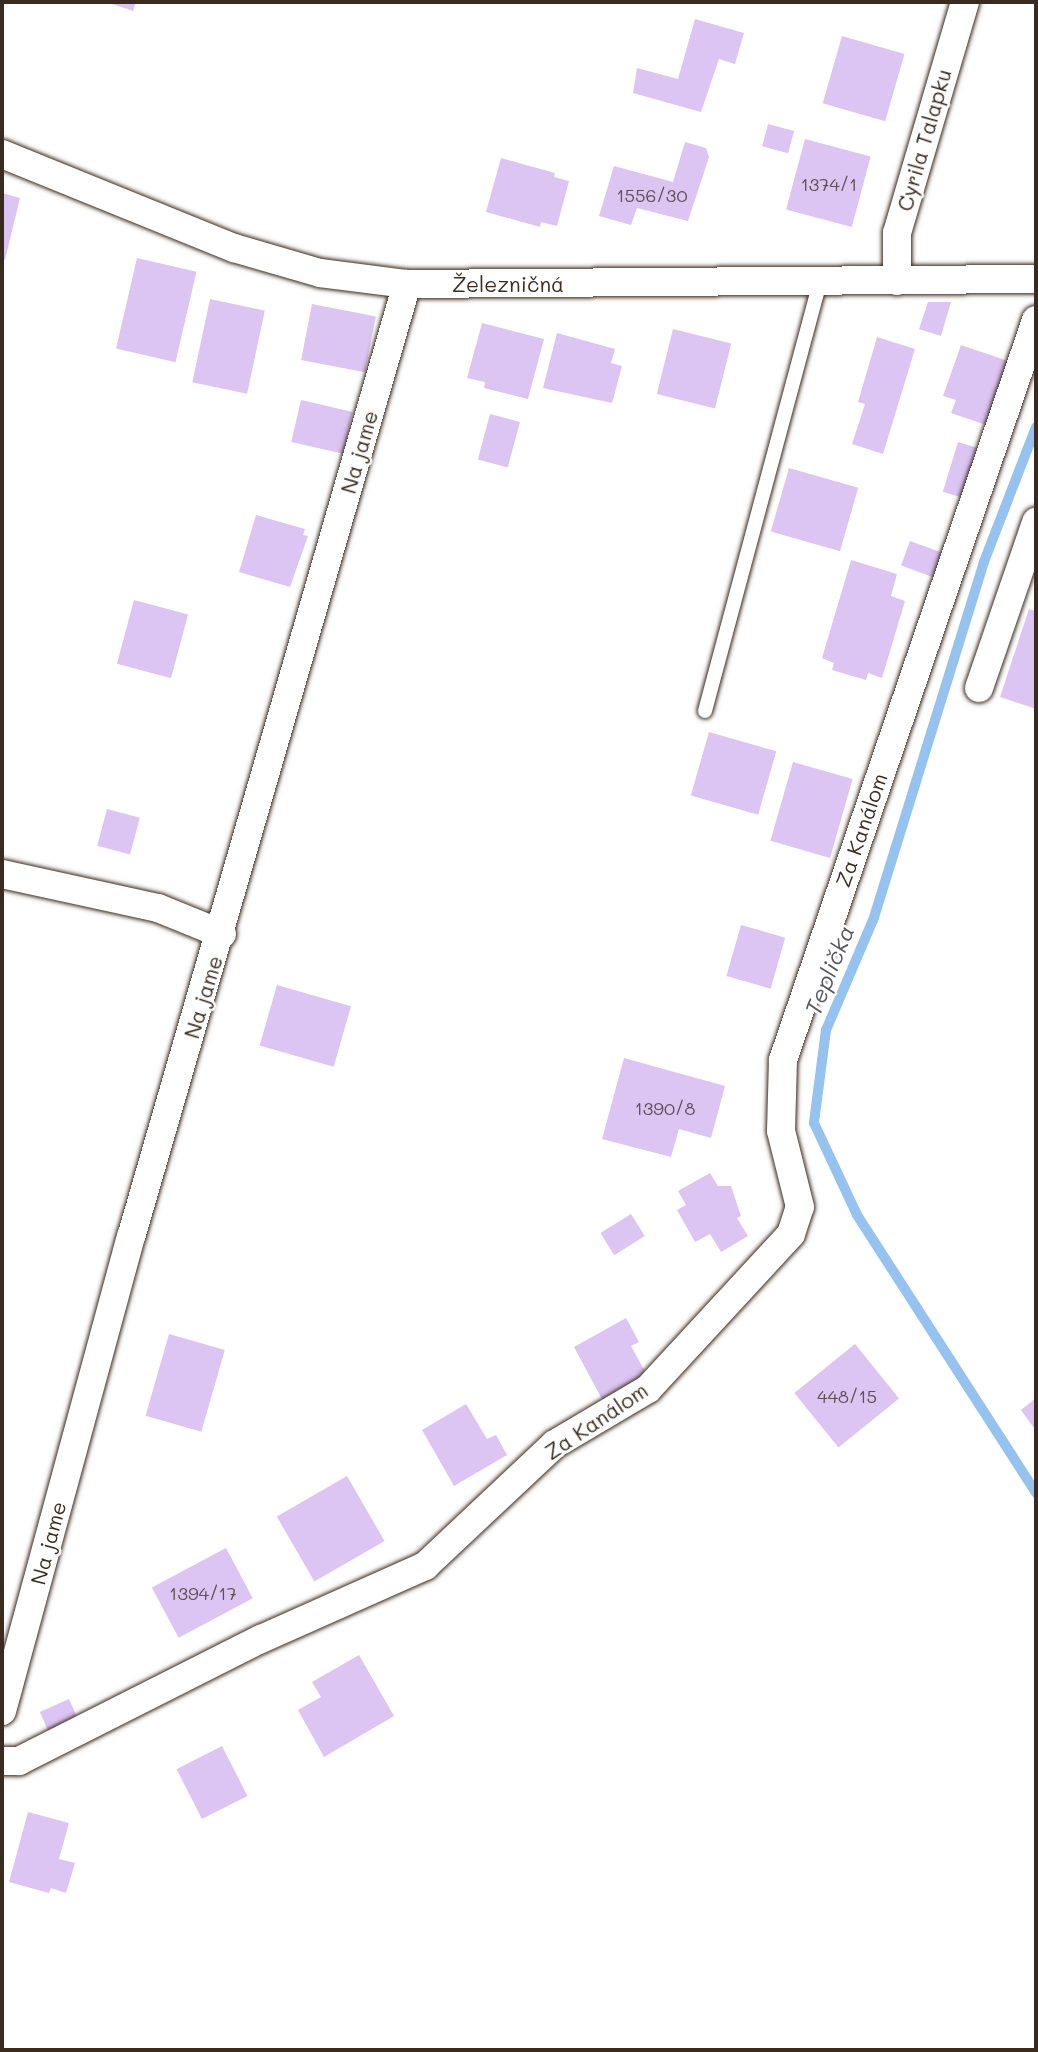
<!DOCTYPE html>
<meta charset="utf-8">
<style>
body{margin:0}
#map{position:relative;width:1038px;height:2052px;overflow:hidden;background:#fff;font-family:Mali,sans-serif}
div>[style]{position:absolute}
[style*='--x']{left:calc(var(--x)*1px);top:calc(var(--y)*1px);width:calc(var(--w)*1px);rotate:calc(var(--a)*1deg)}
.stream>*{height:10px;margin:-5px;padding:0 5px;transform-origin:5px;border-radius:5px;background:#95c2ef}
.building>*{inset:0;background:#dcc4f3;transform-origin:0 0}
.roads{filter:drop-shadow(0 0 2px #3b2a1e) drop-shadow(0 0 2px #3b2a1e)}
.service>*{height:14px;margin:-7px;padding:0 7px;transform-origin:7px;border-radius:7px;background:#fff}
.minor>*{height:28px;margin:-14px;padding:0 14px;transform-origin:14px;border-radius:14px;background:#fff}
span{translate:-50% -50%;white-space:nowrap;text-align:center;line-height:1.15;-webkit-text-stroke:5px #fff;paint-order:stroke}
.number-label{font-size:18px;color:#635053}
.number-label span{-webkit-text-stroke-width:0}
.street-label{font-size:21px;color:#3b2a1e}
.water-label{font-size:23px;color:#56585d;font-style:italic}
.frame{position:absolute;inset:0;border:4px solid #3b2a1e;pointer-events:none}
</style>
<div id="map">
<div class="stream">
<i style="--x:1036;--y:427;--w:145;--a:111.1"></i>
<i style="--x:984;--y:562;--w:375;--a:107.2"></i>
<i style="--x:873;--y:920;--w:120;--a:113.1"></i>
<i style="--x:826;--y:1030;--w:94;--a:97.4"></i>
<i style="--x:814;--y:1123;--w:102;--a:64.9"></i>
<i style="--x:857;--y:1215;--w:331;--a:57.2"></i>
</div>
<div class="building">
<i style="clip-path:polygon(106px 2px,136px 2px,133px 11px)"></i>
<i style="clip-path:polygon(695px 19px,744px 33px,735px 64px,719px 59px,701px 112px,633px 93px,637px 68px,678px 79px)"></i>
<i style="left:842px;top:36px;width:65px;height:70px;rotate:16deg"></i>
<i style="left:768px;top:124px;width:27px;height:23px;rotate:15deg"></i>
<i style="left:805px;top:139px;width:68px;height:73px;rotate:15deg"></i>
<i style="clip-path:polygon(685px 142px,706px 148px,709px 157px,688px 221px,637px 208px,631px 225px,599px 216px,614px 166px,673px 182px)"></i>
<i style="clip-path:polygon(501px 158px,555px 173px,554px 177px,569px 181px,557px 226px,541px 222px,540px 227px,486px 212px)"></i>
<i style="clip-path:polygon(2px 193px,20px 198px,5px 260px,2px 259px)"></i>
<i style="left:137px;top:258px;width:61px;height:93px;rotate:13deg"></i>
<i style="left:210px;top:299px;width:56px;height:85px;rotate:12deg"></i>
<i style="clip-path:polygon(928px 302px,951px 302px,941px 336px,919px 329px)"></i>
<i style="left:312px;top:304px;width:65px;height:57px;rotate:11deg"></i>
<i style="clip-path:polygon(482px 323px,544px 339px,528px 399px,484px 388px,485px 382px,467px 378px)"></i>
<i style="left:673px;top:329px;width:60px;height:67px;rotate:14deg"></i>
<i style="clip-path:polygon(557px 333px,615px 349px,611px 363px,622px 366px,612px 403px,543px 388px)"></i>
<i style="clip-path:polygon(877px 337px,915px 349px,883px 454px,852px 444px,865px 404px,858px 402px)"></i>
<i style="clip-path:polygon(961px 345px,1011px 362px,989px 426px,951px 413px,956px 400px,943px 396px)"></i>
<i style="left:301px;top:400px;width:53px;height:43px;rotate:13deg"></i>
<i style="left:490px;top:414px;width:31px;height:47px;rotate:15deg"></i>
<i style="left:958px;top:442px;width:24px;height:52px;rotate:17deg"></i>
<i style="left:789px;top:468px;width:72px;height:66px;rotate:16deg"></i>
<i style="clip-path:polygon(256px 515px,305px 529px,303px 535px,308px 536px,290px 587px,239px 572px)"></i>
<i style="left:910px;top:541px;width:38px;height:26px;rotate:20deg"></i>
<i style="clip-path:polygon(851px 560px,897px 574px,891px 596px,905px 601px,882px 678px,868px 673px,866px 680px,832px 670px,834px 663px,822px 658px)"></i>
<i style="left:134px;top:600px;width:56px;height:66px;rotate:15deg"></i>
<i style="clip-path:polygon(1029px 609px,1036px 611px,1036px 709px,1000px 697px)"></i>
<i style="left:709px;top:732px;width:70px;height:66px;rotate:16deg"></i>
<i style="left:793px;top:762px;width:62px;height:82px;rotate:16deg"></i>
<i style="left:107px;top:809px;width:34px;height:38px;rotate:15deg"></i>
<i style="left:741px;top:925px;width:46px;height:53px;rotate:16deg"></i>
<i style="left:277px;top:985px;width:77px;height:63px;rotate:16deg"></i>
<i style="clip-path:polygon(624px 1058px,725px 1086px,711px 1138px,679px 1129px,671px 1157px,602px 1139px)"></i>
<i style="clip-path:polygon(710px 1173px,718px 1186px,731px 1186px,741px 1216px,737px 1218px,748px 1236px,721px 1252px,710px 1234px,695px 1242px,677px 1210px,686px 1205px,678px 1191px)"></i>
<i style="left:631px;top:1214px;width:26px;height:36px;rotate:58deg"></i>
<i style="clip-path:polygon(626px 1318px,639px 1342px,631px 1346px,648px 1377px,603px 1401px,574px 1347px)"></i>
<i style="left:169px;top:1334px;width:58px;height:85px;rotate:16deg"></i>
<i style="left:855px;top:1344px;width:70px;height:78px;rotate:51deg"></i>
<i style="clip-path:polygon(1036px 1398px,1036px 1431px,1021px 1410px)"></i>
<i style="clip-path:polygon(466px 1404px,487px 1439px,496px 1435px,507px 1455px,454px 1486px,422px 1430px)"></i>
<i style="left:347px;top:1476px;width:75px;height:81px;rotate:60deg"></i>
<i style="left:226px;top:1548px;width:57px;height:84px;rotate:62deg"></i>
<i style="clip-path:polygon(359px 1655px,394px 1716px,324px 1757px,298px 1710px,321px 1697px,312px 1682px)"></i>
<i style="left:69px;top:1699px;width:22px;height:32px;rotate:66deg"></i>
<i style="left:222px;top:1746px;width:56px;height:51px;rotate:63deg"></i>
<i style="clip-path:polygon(28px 1812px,69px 1823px,59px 1859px,75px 1863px,66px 1893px,51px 1888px,49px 1893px,9px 1882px)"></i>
</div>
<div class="roads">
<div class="service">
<i style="--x:705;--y:711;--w:444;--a:-75"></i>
</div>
<div class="minor">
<i style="--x:2;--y:154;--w:250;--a:22.1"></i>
<i style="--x:234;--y:248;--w:90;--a:16.2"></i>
<i style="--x:320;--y:273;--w:88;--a:7.2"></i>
<i style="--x:407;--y:284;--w:629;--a:-0.46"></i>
<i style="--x:897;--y:281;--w:48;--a:-90"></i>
<i style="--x:897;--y:233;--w:241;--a:-73.6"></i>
<i style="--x:979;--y:688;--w:176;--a:-71"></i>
<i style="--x:2;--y:874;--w:160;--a:12.3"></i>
<i style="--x:158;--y:908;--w:69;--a:22.1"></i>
<i style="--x:2;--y:1711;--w:494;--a:-74.8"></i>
<i style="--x:132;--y:1234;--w:989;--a:-73.86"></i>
<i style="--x:2;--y:1761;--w:17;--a:0"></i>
<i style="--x:19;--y:1761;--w:271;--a:-26.8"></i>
<i style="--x:261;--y:1639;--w:180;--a:-24"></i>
<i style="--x:425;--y:1566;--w:178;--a:-43.2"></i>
<i style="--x:555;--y:1444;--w:108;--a:-30.6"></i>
<i style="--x:648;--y:1389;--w:211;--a:-47.3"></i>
<i style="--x:791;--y:1234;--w:28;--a:-72"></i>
<i style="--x:800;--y:1207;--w:78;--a:-104"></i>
<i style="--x:781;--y:1131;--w:71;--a:-88.4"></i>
<i style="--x:783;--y:1060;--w:782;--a:-71.12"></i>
</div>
</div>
<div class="number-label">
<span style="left:829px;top:184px">1374/1</span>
<span style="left:652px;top:195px">1556/30</span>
<span style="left:665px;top:1108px">1390/8</span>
<span style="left:847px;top:1396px">448/15</span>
<span style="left:203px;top:1593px">1394/17</span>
</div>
<div class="street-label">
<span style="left:924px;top:140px;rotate:-74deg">Cyrila Talapku</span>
<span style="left:508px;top:284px">Železničná</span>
<span style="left:359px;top:452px;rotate:-74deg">Na jame</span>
<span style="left:861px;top:830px;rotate:-71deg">Za Kanálom</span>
<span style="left:203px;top:997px;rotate:-73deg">Na jame</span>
<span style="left:596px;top:1421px;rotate:-34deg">Za Kanálom</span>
<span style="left:48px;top:1543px;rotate:-75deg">Na jame</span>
</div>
<div class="water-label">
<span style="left:829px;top:970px;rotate:-68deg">Teplička</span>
</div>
<div class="frame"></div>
</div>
